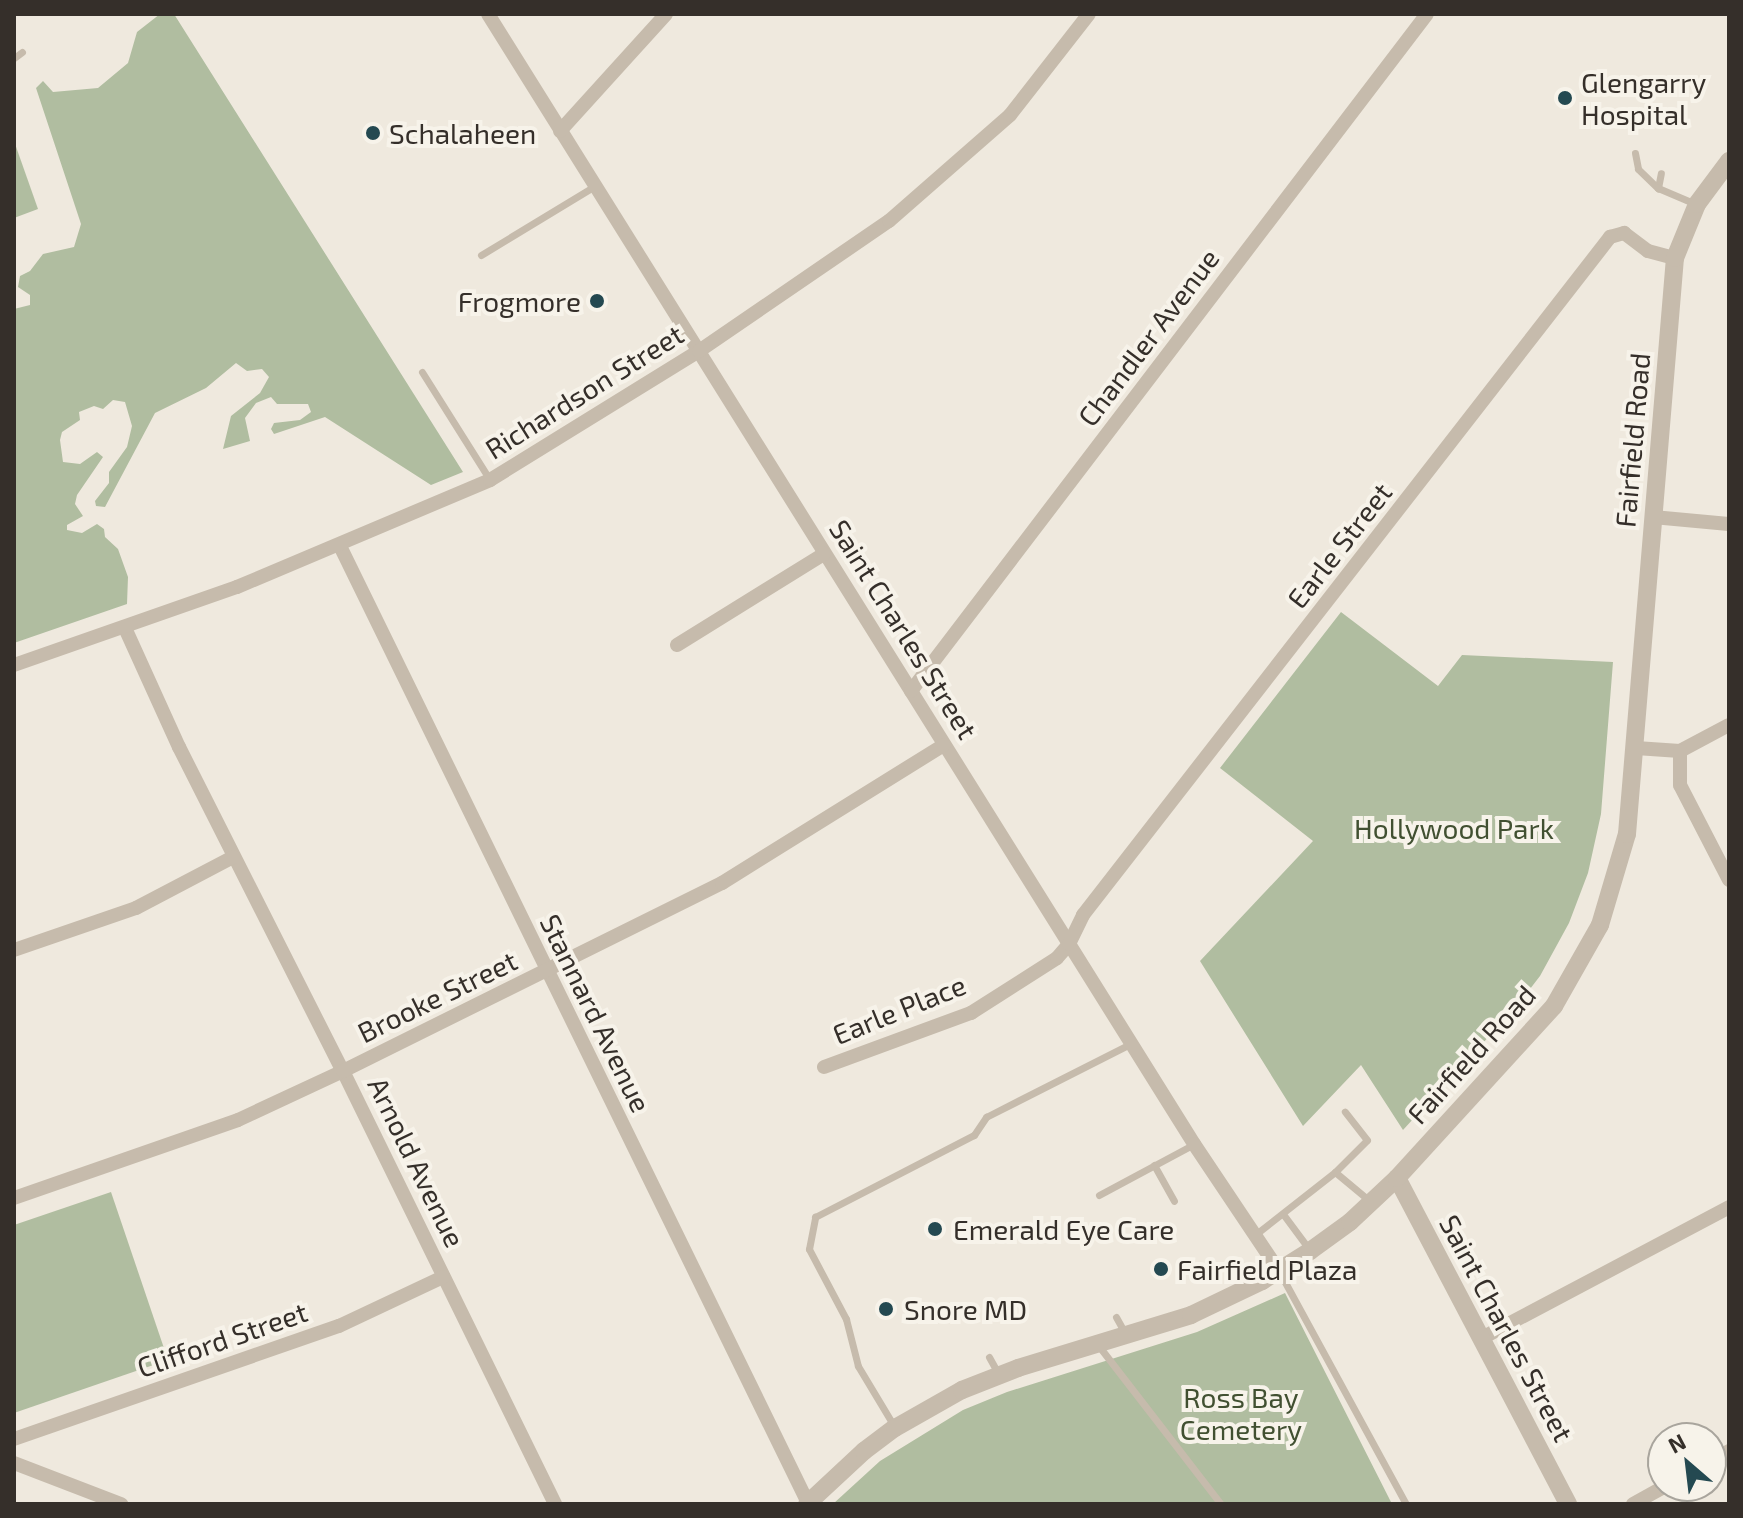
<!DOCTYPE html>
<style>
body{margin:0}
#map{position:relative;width:1743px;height:1518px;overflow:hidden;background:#efe9de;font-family:"Exo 2",sans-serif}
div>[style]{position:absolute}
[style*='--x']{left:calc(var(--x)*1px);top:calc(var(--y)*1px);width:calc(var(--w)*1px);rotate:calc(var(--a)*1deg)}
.green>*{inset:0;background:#b0bda0}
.service>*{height:7px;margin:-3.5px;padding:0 3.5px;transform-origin:3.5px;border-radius:3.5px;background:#c6bbac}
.minor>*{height:14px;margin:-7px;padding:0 7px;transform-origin:7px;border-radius:7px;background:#c6bbac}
.tertiary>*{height:18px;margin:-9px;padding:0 9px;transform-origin:9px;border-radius:9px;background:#c6bbac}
.dots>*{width:22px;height:22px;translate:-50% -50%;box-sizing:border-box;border:4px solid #f7f3ea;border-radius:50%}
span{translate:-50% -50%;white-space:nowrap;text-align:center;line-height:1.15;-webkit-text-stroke:8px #f7f3ea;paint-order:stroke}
.poi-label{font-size:28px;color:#352f2a}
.left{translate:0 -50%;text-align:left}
.right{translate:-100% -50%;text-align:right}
.street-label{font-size:28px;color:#352f2a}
.park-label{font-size:28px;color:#415031}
.frame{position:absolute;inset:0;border:16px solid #352f2a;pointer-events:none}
.north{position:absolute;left:1647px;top:1422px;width:80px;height:80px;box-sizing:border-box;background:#f7f3ea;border:2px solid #a9a59d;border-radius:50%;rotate:332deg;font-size:22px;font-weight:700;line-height:32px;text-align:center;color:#352f2a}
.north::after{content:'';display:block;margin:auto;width:28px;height:36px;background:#244951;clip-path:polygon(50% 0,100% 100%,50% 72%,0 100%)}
</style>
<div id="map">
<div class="green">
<i style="clip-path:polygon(160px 14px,174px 14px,463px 472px,431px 485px,325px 417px,274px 434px,271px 429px,274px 423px,300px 420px,311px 412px,308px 404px,277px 404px,271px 397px,256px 403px,245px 418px,250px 441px,223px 449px,231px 416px,260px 393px,269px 377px,262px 369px,247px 371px,236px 363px,206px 388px,155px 413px,105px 507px,96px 506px,95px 501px,109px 483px,109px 472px,127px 447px,132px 426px,125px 402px,113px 400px,103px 409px,94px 406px,79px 412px,80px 420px,62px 432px,60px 440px,63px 462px,80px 464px,97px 452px,103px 457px,77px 495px,75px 504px,83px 516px,67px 525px,67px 530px,82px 533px,97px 524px,104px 529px,105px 537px,118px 549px,128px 577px,127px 604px,14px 643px,14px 309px,30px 305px,30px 295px,18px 287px,20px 276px,30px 271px,43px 254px,74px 247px,81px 224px,36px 88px,43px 81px,53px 92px,98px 88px,128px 63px,137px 32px)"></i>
<i style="clip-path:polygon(14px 141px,38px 209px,14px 218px)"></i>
<i style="clip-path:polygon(1341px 612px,1438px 686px,1462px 655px,1613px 662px,1601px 814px,1588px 873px,1569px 923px,1540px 976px,1516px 1007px,1403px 1130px,1361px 1065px,1303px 1126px,1200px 961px,1313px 841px,1220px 768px)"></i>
<i style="clip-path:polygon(111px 1192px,168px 1360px,14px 1413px,14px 1225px)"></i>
<i style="clip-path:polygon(1285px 1293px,1392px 1504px,833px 1504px,880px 1461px,963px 1410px,1007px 1392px,1197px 1332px)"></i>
</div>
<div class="service">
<i style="--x:14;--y:58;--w:10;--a:-37"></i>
<i style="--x:1635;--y:153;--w:16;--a:79"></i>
<i style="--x:1638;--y:169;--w:28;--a:44"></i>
<i style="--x:1658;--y:188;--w:15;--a:-79"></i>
<i style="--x:1658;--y:188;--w:39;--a:23"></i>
<i style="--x:481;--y:255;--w:133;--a:-31.2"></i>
<i style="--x:422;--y:372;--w:128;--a:57.8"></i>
<i style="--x:1154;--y:1165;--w:41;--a:60.9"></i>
<i style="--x:1335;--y:1172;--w:45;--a:-45"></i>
<i style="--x:1367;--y:1140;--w:36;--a:-128"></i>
<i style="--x:1099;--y:1195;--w:108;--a:-28.2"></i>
<i style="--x:1283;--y:1214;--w:44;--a:53.4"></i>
<i style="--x:1256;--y:1234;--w:100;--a:-38.1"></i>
<i style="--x:1335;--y:1172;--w:47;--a:39.8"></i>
<i style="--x:1280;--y:1273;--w:263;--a:61.4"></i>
<i style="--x:1116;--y:1317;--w:18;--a:61"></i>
<i style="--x:1098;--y:1345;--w:201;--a:52.3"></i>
<i style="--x:989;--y:1357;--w:18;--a:61"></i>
<i style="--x:894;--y:1426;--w:70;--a:-121"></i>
<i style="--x:858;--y:1366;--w:49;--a:-104.3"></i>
<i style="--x:846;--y:1319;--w:79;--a:-117.9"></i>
<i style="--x:809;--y:1249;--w:33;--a:-79"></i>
<i style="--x:815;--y:1217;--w:179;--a:-27.3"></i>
<i style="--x:974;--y:1135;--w:22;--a:-56"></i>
<i style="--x:986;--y:1117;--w:164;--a:-26.9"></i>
</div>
<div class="minor">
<i style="--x:488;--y:14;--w:1332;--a:58"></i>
<i style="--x:1194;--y:1144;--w:153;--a:56.2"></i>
<i style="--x:560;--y:131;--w:158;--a:-47.8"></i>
<i style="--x:1653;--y:517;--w:76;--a:5.3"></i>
<i style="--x:340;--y:546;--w:1065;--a:63.94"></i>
<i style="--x:125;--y:628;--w:131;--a:65.6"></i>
<i style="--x:179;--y:747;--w:363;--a:63.2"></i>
<i style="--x:343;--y:1071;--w:482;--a:63.9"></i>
<i style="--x:677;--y:645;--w:173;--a:-31.8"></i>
<i style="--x:14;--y:665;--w:236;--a:-19.3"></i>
<i style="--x:237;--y:587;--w:275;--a:-22.9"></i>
<i style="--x:490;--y:480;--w:246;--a:-31.7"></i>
<i style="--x:699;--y:351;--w:230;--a:-34.4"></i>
<i style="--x:889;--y:221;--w:161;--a:-41.2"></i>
<i style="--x:1010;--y:115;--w:128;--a:-52"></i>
<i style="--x:911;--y:691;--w:851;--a:-52.69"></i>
<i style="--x:1636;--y:748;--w:44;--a:3.9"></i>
<i style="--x:1680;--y:751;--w:55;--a:-28"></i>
<i style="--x:1680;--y:751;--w:34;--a:90"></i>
<i style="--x:1680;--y:785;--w:107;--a:62.7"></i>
<i style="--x:14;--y:950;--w:129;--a:-19"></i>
<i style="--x:136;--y:908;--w:110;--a:-27.7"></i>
<i style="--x:824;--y:1067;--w:157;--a:-20.2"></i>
<i style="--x:971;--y:1013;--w:102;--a:-32.6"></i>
<i style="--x:1057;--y:958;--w:18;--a:-49"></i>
<i style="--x:1069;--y:944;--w:32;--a:-64"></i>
<i style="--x:1083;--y:915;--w:859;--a:-52.14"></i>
<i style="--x:1610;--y:237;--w:15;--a:-16"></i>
<i style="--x:1624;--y:233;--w:30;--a:37"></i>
<i style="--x:1648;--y:251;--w:28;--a:15"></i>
<i style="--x:14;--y:1198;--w:237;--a:-19.2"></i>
<i style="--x:238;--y:1120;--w:116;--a:-25"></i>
<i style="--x:343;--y:1071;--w:423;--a:-26.4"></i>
<i style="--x:722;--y:883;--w:261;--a:-31.9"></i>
<i style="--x:1482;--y:1338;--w:280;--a:-27.9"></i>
<i style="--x:14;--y:1439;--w:344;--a:-19.2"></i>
<i style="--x:339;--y:1326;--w:115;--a:-25.2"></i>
<i style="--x:1711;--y:1461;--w:21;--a:-29"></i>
<i style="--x:14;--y:1463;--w:115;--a:21"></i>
<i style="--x:1633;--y:1504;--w:37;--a:-29"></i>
</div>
<div class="tertiary">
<i style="--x:1397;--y:1178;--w:368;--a:62.3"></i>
<i style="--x:807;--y:1504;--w:78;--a:-42.9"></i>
<i style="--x:864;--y:1451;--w:39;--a:-37"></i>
<i style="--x:895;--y:1428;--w:77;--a:-29.6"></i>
<i style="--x:962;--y:1390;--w:60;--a:-21.4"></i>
<i style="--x:1018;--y:1368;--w:181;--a:-17"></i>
<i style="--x:1191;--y:1315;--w:79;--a:-25.6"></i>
<i style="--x:1262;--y:1281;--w:57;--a:-32"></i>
<i style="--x:1310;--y:1251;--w:49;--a:-35.9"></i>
<i style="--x:1350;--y:1222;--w:64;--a:-43.1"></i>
<i style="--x:1397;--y:1178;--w:233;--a:-47.6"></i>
<i style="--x:1554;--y:1006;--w:93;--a:-60.4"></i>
<i style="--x:1600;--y:925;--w:95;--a:-73.5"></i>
<i style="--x:1627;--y:834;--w:578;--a:-85.24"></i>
<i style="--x:1675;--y:258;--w:58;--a:-67.8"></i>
<i style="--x:1697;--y:204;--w:54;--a:-53.3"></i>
</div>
<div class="dots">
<i style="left:1565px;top:98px;background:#244951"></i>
<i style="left:373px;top:133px;background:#244951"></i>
<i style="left:597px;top:301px;background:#244951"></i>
<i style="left:935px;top:1229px;background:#244951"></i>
<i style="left:1161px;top:1269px;background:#244951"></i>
<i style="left:886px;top:1309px;background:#244951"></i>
</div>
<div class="poi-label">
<span class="left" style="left:1581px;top:98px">Glengarry<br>Hospital</span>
<span class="left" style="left:389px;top:133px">Schalaheen</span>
<span class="right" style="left:581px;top:301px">Frogmore</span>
<span class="left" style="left:953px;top:1229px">Emerald Eye Care</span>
<span class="left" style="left:1177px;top:1269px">Fairfield Plaza</span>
<span class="left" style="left:904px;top:1309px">Snore MD</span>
</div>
<div class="street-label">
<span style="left:1148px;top:337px;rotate:-53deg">Chandler Avenue</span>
<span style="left:584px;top:391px;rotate:-32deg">Richardson Street</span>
<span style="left:1632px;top:440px;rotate:-85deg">Fairfield Road</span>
<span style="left:1339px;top:545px;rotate:-52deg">Earle Street</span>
<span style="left:904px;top:629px;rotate:58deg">Saint Charles Street</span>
<span style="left:437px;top:996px;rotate:-26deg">Brooke Street</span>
<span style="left:899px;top:1009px;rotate:-22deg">Earle Place</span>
<span style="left:596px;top:1013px;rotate:64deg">Stannard Avenue</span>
<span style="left:1471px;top:1054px;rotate:-48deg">Fairfield Road</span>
<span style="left:417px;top:1162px;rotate:64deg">Arnold Avenue</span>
<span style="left:1507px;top:1328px;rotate:62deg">Saint Charles Street</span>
<span style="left:222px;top:1339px;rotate:-19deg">Clifford Street</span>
</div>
<div class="park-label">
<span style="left:1454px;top:828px">Hollywood Park</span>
<span style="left:1241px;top:1413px">Ross Bay<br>Cemetery</span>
</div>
<div class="frame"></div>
<div class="north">N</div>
</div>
